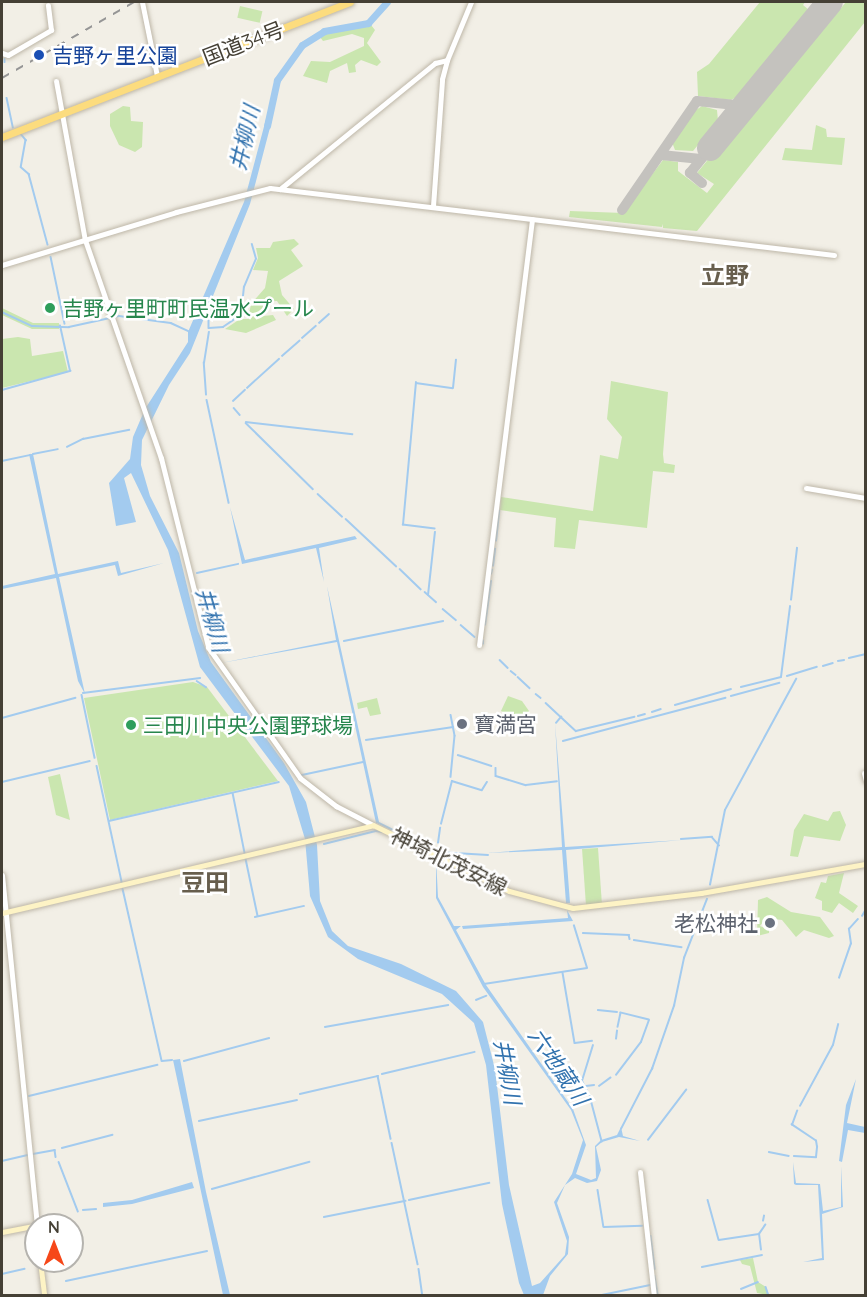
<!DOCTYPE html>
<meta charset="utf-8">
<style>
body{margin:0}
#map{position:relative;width:867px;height:1297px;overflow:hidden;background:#f2efe6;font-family:Quicksand,"Noto Sans JP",sans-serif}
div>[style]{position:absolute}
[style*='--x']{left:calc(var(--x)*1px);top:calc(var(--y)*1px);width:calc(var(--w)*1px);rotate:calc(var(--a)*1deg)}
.green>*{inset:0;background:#cae6af;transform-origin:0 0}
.water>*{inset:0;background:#a3cbef}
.stream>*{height:1.5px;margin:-0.75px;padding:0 0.75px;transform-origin:0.75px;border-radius:0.75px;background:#a3cbef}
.river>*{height:7px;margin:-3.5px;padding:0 3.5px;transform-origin:3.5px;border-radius:3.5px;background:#a3cbef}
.taxiway>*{height:10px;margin:-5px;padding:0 5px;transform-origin:5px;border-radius:5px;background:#c4c2be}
.runway>*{height:26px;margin:-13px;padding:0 13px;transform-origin:13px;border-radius:13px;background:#c4c2be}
.roads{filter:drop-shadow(0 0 2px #beb7a8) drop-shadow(0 0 2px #beb7a8)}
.tertiary>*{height:5px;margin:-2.5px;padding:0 2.5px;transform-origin:2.5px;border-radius:2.5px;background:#fff}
.secondary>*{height:5px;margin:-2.5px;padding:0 2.5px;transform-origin:2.5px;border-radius:2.5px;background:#fdf3c5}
.trunk>*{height:7px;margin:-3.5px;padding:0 3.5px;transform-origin:3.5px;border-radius:3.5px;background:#fcdc7e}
.rail>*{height:1.5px;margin-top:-0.75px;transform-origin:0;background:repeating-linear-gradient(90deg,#959595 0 8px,transparent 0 16px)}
.dots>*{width:16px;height:16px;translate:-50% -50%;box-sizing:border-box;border:3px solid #fff;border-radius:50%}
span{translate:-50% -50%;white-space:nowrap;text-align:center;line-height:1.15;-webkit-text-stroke:5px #fff;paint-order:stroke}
.street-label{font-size:21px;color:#454035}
.transit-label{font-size:21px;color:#164399}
.left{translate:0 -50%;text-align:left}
.leisure-label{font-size:21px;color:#27864d}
.worship-label{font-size:21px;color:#5b616d}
.right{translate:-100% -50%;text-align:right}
.water-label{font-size:22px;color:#3172ae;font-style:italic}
.quarter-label{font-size:24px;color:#675e4d;font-weight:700}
.frame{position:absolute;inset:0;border:3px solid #454035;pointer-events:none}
.north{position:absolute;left:24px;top:1213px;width:60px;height:60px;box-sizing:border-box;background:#fff;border:2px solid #b5b3ae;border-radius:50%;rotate:0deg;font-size:16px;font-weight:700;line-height:24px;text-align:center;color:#454035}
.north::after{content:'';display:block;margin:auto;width:21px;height:27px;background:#f64719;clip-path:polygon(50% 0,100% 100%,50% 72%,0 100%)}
</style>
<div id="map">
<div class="green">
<i style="clip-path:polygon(760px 2px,805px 2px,803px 5px,809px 10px,739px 96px,731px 100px,698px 96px,697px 72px,709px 64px)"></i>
<i style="clip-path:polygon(846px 2px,865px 2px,865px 22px,697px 231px,663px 228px,663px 224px,662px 227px,569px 217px,570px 211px,623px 213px,663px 160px,678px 162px,678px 171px,707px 193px,714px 184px,697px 173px,822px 21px,827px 25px)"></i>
<i style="left:240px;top:6px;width:23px;height:12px;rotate:13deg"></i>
<i style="clip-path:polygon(371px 25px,375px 30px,367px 43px,381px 62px,377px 66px,361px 60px,355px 65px,356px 72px,349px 73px,347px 63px,330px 71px,327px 83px,303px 76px,311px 61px,330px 62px,364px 46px,364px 38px,352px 34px,323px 41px,320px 37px,325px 33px)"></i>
<i style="clip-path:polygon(123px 106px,130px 107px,131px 121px,143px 122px,142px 147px,135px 152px,119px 145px,110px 126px,110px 114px)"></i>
<i style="clip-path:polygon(702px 106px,717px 110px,718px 121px,693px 151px,675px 150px,672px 142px,693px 112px)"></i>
<i style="clip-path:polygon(816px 125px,826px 129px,827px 137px,845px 138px,842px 165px,782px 160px,785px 148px,812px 150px)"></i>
<i style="clip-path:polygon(294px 239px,299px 244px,291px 250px,303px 266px,279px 281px,282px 295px,294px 309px,287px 316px,277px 301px,263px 302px,263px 316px,273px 315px,276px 320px,246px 333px,225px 329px,240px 319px,248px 319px,251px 304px,265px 288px,268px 271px,253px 270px,258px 258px,256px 248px,270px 248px,273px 242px)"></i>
<i style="clip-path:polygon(2px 308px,33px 323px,59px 323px,59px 329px,32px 329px,2px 315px)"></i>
<i style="clip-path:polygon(18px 337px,30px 339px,32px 356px,63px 351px,68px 372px,2px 388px,2px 339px)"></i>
<i style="clip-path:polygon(611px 381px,668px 392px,663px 454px,664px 463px,675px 465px,674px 473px,653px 471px,647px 528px,579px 520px,575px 549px,554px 547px,556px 518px,500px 510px,501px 497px,593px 511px,600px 455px,618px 459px,621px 442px,622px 437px,607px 419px)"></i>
<i style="clip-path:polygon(193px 682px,207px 687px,278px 781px,110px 820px,84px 698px)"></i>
<i style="clip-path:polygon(508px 696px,522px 701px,529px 711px,526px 717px,513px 718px,501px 711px)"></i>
<i style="clip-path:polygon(377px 698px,381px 714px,370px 716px,367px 707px,358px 709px,357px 703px)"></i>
<i style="clip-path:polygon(60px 774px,70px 820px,56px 815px,48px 777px)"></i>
<i style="clip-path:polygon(840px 811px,846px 825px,840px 841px,804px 836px,798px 857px,790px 856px,794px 830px,804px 814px,828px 821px,833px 812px)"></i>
<i style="left:598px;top:848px;width:56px;height:16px;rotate:86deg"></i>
<i style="clip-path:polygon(844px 873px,839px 893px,858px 906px,853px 913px,839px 903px,832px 913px,822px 910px,822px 901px,815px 898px,821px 882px,826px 883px,828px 876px)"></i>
<i style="clip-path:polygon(767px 897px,791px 912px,820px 917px,834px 936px,829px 938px,804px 930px,796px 937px,782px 920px,766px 918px,760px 926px,769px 930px,769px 933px,757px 936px,758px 900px)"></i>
<i style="clip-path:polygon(753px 1258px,758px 1282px,766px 1287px,769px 1295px,757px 1293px,750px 1266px,742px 1264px,740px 1260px)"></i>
</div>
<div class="water">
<i style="clip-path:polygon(266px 119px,272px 120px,250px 204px,190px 353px,169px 385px,142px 440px,141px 465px,150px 496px,179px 553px,198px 631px,211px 662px,284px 763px,306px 802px,317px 845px,320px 901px,332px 931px,348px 946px,401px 964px,456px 991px,483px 1022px,495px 1069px,509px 1185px,532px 1286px,540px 1283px,565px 1255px,567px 1241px,554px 1202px,572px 1174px,583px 1140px,571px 1110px,483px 987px,436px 898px,436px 858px,438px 897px,454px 926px,461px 926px,456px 930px,486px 985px,573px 1109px,586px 1145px,576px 1174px,591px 1180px,596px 1178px,595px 1146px,601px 1140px,617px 1135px,621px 1127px,623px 1136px,640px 1141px,619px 1137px,602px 1142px,596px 1147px,601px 1170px,597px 1181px,587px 1183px,575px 1178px,565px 1185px,557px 1203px,569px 1237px,568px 1254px,550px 1276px,543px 1295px,524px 1295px,519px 1283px,502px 1204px,486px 1065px,474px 1023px,442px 994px,358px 959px,328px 937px,310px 896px,305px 839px,289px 786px,200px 667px,168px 550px,131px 473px,124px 478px,136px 522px,116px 526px,109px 483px,130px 459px,133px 437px,145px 409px,188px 342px,188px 332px,244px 202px)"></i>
<i style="clip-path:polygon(29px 454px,33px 454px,58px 574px,118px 561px,121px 573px,164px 563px,118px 576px,115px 565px,59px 577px,85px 694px,78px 681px,56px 578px,2px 589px,2px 586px,55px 574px)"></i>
<i style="clip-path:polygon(230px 507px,245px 560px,355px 536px,357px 539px,319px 548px,324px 582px,316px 548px,242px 564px)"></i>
<i style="clip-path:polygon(327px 586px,379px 822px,376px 823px,337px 642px,221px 663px,336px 640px)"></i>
<i style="clip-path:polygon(555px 723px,565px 847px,682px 840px,566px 850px,570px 903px,566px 903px,562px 850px,487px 853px,562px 847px)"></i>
<i style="clip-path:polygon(567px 910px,573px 921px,463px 929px,462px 926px,568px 918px)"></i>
<i style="clip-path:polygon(180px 1059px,206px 1192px,230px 1295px,223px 1295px,173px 1060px)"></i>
<i style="clip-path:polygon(856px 1079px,847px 1123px,865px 1127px,865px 1133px,848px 1130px,842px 1162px,839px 1161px,846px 1105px)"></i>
<i style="clip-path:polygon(793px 1162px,796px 1183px,820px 1184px,823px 1211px,841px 1207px,841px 1166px,843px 1207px,822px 1214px,824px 1260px,803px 1262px,822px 1258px,818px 1185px,796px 1185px,794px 1184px)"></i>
<i style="clip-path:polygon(192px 1182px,194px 1188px,132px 1204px,103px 1207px,103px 1203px,132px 1200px)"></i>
</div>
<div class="stream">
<i style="--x:5;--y:59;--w:3;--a:90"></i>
<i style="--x:7;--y:98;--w:30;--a:78"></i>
<i style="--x:21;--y:134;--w:8;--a:50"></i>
<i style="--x:26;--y:140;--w:27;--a:100"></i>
<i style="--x:21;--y:167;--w:11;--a:41"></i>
<i style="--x:29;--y:174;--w:73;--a:75"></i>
<i style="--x:51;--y:257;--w:68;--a:78.2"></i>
<i style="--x:2;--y:312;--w:33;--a:25"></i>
<i style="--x:32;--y:326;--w:37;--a:2"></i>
<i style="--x:69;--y:327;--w:51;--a:-12.4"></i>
<i style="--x:119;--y:316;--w:52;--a:7.7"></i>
<i style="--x:171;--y:323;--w:19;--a:25"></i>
<i style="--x:209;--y:315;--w:13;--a:90"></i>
<i style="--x:209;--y:328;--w:14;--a:-4"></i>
<i style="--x:223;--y:327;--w:22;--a:-34"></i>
<i style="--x:241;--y:315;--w:28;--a:-84"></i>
<i style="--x:244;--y:287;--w:30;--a:-67"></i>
<i style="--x:256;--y:259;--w:15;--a:-106"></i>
<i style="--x:319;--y:323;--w:13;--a:-42"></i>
<i style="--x:302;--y:338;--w:18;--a:-41"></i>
<i style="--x:282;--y:356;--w:23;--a:-41"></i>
<i style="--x:247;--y:388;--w:43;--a:-42.2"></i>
<i style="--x:2;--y:390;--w:71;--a:-15.6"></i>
<i style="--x:70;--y:371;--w:46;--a:-102.5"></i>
<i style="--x:206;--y:395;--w:32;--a:-94"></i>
<i style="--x:204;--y:363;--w:31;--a:-81"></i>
<i style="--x:207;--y:400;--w:105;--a:77.9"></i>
<i style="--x:233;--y:401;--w:16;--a:-43"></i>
<i style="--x:234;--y:408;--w:9;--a:49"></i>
<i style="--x:246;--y:422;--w:107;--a:6.5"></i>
<i style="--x:246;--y:423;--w:94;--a:44.6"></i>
<i style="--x:67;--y:447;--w:18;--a:-27"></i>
<i style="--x:83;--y:439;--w:47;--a:-11.1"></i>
<i style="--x:33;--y:454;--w:25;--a:-11"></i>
<i style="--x:2;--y:461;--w:29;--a:-12"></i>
<i style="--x:318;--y:494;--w:33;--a:43"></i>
<i style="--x:346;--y:519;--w:69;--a:43.2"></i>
<i style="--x:435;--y:529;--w:32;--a:-173"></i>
<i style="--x:403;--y:525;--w:143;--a:-84.8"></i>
<i style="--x:416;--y:383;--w:37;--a:8"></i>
<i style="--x:453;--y:388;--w:28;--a:-84"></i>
<i style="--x:496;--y:541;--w:30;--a:-84"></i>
<i style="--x:493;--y:566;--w:17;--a:-83"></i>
<i style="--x:400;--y:569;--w:29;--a:44"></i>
<i style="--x:197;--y:573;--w:42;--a:-12.4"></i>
<i style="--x:491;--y:574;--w:4;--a:-76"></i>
<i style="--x:425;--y:592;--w:15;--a:42"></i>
<i style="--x:428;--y:595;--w:63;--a:-83.7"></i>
<i style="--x:791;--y:600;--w:52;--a:-83.4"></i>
<i style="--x:443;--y:609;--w:17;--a:40"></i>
<i style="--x:461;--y:625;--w:18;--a:41"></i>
<i style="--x:485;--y:625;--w:44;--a:-82.2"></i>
<i style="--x:344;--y:641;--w:101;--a:-11.4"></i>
<i style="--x:483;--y:644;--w:3;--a:-90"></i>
<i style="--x:849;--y:658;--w:17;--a:-13"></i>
<i style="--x:500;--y:660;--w:11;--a:45"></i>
<i style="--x:838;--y:661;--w:6;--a:-9"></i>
<i style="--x:823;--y:666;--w:10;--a:-17"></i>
<i style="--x:511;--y:671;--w:6;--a:39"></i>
<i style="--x:787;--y:676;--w:31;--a:-17"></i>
<i style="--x:518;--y:677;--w:16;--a:43"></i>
<i style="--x:197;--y:681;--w:11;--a:34"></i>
<i style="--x:741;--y:687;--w:41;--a:-14"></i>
<i style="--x:781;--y:677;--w:71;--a:-82.7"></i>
<i style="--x:83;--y:693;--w:118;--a:-7.3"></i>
<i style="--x:536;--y:694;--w:6;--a:39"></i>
<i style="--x:82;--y:695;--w:64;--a:78.3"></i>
<i style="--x:731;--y:696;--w:50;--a:-15.2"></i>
<i style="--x:546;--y:703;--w:41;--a:43"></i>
<i style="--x:576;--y:731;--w:60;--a:-13.6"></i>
<i style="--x:675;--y:705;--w:58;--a:-15.9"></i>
<i style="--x:652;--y:712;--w:9;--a:-18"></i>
<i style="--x:451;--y:715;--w:21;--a:79"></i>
<i style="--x:455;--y:736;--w:41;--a:95.6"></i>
<i style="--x:638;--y:716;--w:7;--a:-16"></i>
<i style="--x:2;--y:718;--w:76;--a:-15.3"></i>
<i style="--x:556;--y:723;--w:8;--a:-50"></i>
<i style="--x:366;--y:740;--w:88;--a:-8.5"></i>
<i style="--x:563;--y:741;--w:168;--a:-14.9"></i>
<i style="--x:458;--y:755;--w:35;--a:18"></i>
<i style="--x:97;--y:766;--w:119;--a:77.8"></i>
<i style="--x:496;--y:768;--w:8;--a:90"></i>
<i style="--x:496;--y:776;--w:31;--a:17"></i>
<i style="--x:526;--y:785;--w:31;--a:-7"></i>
<i style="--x:302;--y:775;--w:62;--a:-12"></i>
<i style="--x:2;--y:782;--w:90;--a:-13.4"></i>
<i style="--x:233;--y:793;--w:61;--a:78.7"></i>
<i style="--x:109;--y:821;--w:174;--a:-12.9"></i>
<i style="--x:377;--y:822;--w:68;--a:26.2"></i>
<i style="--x:438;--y:852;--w:50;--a:3.4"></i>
<i style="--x:441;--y:824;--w:44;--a:-75.7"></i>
<i style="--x:452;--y:781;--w:31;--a:17"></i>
<i style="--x:482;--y:790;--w:9;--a:-58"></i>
<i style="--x:681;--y:839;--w:31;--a:-4"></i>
<i style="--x:712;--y:837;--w:11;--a:49"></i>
<i style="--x:438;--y:843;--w:15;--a:-82"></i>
<i style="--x:324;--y:844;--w:54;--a:-14"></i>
<i style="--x:376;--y:831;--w:6;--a:9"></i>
<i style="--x:246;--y:859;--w:58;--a:78.1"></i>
<i style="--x:710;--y:885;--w:76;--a:-78.7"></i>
<i style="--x:725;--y:810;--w:149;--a:-61.5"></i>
<i style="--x:123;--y:889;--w:176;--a:77.2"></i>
<i style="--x:162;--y:1061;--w:10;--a:-6"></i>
<i style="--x:862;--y:916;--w:8;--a:-60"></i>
<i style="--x:255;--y:917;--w:50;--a:-12.7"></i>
<i style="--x:583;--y:933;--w:46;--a:2.5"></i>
<i style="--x:629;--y:935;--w:4;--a:76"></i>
<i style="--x:634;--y:940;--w:48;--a:8.5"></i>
<i style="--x:563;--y:973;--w:71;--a:80.3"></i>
<i style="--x:575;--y:1043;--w:17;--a:-7"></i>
<i style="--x:839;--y:978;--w:36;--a:-71"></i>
<i style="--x:851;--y:944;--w:15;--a:-98"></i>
<i style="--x:849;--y:929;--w:13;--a:-48"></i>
<i style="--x:484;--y:984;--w:104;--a:-8.8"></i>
<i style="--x:587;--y:968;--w:44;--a:-107.2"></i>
<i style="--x:476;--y:1000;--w:11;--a:-22"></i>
<i style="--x:598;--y:1010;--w:19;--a:6"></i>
<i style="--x:325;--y:1027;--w:125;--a:-10.1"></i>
<i style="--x:616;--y:1039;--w:8;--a:-83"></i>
<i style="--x:184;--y:1061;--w:88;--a:-15.1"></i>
<i style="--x:382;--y:1074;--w:95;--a:-13.4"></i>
<i style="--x:616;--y:1075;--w:41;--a:-52.9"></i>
<i style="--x:641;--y:1042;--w:23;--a:-70"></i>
<i style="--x:649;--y:1020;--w:29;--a:-166"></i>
<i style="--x:621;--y:1013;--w:14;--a:102"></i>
<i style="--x:586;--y:1086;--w:8;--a:-7"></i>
<i style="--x:599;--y:1086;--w:14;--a:-36"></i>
<i style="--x:587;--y:1091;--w:11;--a:-117"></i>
<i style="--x:582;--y:1081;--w:37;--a:-73"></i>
<i style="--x:300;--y:1094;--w:80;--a:-13"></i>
<i style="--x:378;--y:1076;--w:64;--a:78.3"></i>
<i style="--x:29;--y:1096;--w:132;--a:-13.6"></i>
<i style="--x:590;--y:1096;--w:47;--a:75.1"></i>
<i style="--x:800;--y:1106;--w:69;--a:-61.6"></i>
<i style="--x:833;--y:1045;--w:21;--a:-76"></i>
<i style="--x:199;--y:1121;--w:100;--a:-12.1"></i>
<i style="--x:621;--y:1129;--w:68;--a:-62.7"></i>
<i style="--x:652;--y:1069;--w:67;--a:-70.8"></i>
<i style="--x:674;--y:1006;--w:49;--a:-78.2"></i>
<i style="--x:684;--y:958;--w:63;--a:-68.7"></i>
<i style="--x:648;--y:1140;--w:63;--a:-52.8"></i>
<i style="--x:392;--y:1143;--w:124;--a:77.9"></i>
<i style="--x:62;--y:1148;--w:52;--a:-14.6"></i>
<i style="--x:769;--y:1152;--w:20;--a:11"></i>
<i style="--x:33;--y:1154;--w:22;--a:-10"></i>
<i style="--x:55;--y:1150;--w:7;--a:82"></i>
<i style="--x:794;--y:1156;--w:22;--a:3"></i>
<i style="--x:816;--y:1157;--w:10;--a:-84"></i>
<i style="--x:817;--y:1147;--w:6;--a:-99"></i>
<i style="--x:816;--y:1141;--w:29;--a:-146"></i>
<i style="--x:792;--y:1125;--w:15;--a:-70"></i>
<i style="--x:2;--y:1161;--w:26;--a:-13"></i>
<i style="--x:59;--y:1162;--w:53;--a:68.8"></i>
<i style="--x:212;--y:1189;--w:101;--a:-15.6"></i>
<i style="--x:598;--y:1190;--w:37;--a:81"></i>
<i style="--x:604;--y:1227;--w:38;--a:-2"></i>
<i style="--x:409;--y:1200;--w:82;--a:-12"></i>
<i style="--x:708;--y:1200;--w:41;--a:74.6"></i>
<i style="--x:719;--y:1240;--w:40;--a:-8.5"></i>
<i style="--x:83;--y:1210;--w:13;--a:-4"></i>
<i style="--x:324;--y:1217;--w:83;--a:-11.2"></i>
<i style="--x:763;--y:1221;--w:5;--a:-79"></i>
<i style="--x:651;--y:1236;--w:33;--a:83"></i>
<i style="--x:761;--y:1250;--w:16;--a:-97"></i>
<i style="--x:759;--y:1234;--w:11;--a:-56"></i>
<i style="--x:702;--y:1267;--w:61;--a:-11.3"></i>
<i style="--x:419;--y:1269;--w:27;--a:82"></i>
<i style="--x:2;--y:1274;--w:23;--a:-13"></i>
<i style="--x:655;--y:1276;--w:20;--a:81"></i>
<i style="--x:66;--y:1281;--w:144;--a:-12"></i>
<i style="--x:766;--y:1287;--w:9;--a:72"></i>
<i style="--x:741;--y:1289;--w:18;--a:-22"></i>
<i style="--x:597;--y:1296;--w:54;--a:-11.7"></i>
</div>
<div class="river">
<i style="--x:267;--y:126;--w:47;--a:-77.7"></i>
<i style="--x:277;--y:80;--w:43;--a:-54.5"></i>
<i style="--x:302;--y:45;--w:26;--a:-32"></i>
<i style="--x:324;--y:31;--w:45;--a:-10.3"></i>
<i style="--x:368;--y:23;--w:28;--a:-48"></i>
</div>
<div class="taxiway">
<i style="--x:661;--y:155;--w:40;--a:5.7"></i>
<i style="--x:702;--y:183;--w:16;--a:-140"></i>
<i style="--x:690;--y:173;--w:32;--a:-51"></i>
<i style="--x:622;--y:210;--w:132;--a:-55.5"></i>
<i style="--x:697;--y:101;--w:48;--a:5.9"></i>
</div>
<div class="runway">
<i style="--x:710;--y:148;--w:189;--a:-50.6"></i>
</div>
<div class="roads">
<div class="tertiary">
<i style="--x:142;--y:2;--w:76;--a:78.5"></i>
<i style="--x:2;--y:53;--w:6;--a:18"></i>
<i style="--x:8;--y:55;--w:50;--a:-30.2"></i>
<i style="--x:51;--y:30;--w:25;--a:-97"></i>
<i style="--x:56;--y:81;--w:162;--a:79.7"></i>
<i style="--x:85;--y:240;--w:231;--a:70.8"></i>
<i style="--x:161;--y:458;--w:195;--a:76"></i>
<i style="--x:208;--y:647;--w:160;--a:54.9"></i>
<i style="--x:300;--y:778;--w:46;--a:37.9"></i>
<i style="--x:336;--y:806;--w:42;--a:27.2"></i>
<i style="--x:280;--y:189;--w:200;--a:-39.1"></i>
<i style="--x:435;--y:63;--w:12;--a:-14"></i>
<i style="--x:433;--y:206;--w:127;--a:-85.9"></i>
<i style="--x:442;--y:79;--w:20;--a:-75"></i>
<i style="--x:447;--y:60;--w:63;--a:-67.5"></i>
<i style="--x:2;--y:265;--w:182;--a:-16.9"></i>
<i style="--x:176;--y:212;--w:97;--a:-14.3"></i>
<i style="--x:270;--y:188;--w:568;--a:6.77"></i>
<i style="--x:806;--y:488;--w:61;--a:9.5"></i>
<i style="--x:479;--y:645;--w:429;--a:-82.9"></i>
<i style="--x:864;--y:773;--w:8;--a:76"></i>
<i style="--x:2;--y:875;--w:350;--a:84.3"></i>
<i style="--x:640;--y:1172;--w:125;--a:83.6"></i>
</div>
<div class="secondary">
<i style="--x:2;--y:913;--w:381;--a:-13.3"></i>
<i style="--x:373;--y:825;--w:151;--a:25.9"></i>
<i style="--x:509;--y:891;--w:66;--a:14.9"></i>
<i style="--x:573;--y:908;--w:129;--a:-6.7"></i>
<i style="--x:701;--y:893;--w:168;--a:-10"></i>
<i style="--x:2;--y:1232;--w:36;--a:-11"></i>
<i style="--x:40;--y:1261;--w:35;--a:83"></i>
</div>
<div class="trunk">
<i style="--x:2;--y:137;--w:373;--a:-21.2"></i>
</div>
</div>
<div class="rail">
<i style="--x:2;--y:78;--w:152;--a:-29.9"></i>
</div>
<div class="dots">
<i style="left:39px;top:55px;background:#1a4fb4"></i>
<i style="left:50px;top:308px;background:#2e9e5b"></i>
<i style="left:462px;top:724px;background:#6b7280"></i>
<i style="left:131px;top:725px;background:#2e9e5b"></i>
<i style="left:770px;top:923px;background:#6b7280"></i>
</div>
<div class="street-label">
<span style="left:243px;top:43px;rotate:-21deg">国道34号</span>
<span style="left:449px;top:861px;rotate:26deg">神埼北茂安線</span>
</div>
<div class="transit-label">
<span class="left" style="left:52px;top:55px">吉野ヶ里公園</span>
</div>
<div class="leisure-label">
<span class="left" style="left:62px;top:308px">吉野ヶ里町町民温水プール</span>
<span class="left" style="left:143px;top:725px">三田川中央公園野球場</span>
</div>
<div class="worship-label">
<span class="left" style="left:474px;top:724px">寶満宮</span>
<span class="right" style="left:758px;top:923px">老松神社</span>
</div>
<div class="water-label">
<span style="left:245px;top:138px;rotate:-77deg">井柳川</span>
<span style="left:212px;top:620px;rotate:74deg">井柳川</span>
<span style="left:558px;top:1067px;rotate:56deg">六地蔵川</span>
<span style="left:507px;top:1072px;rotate:80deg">井柳川</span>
</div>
<div class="quarter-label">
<span style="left:725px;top:276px">立野</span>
<span style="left:205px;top:883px">豆田</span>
</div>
<div class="frame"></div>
<div class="north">N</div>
</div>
